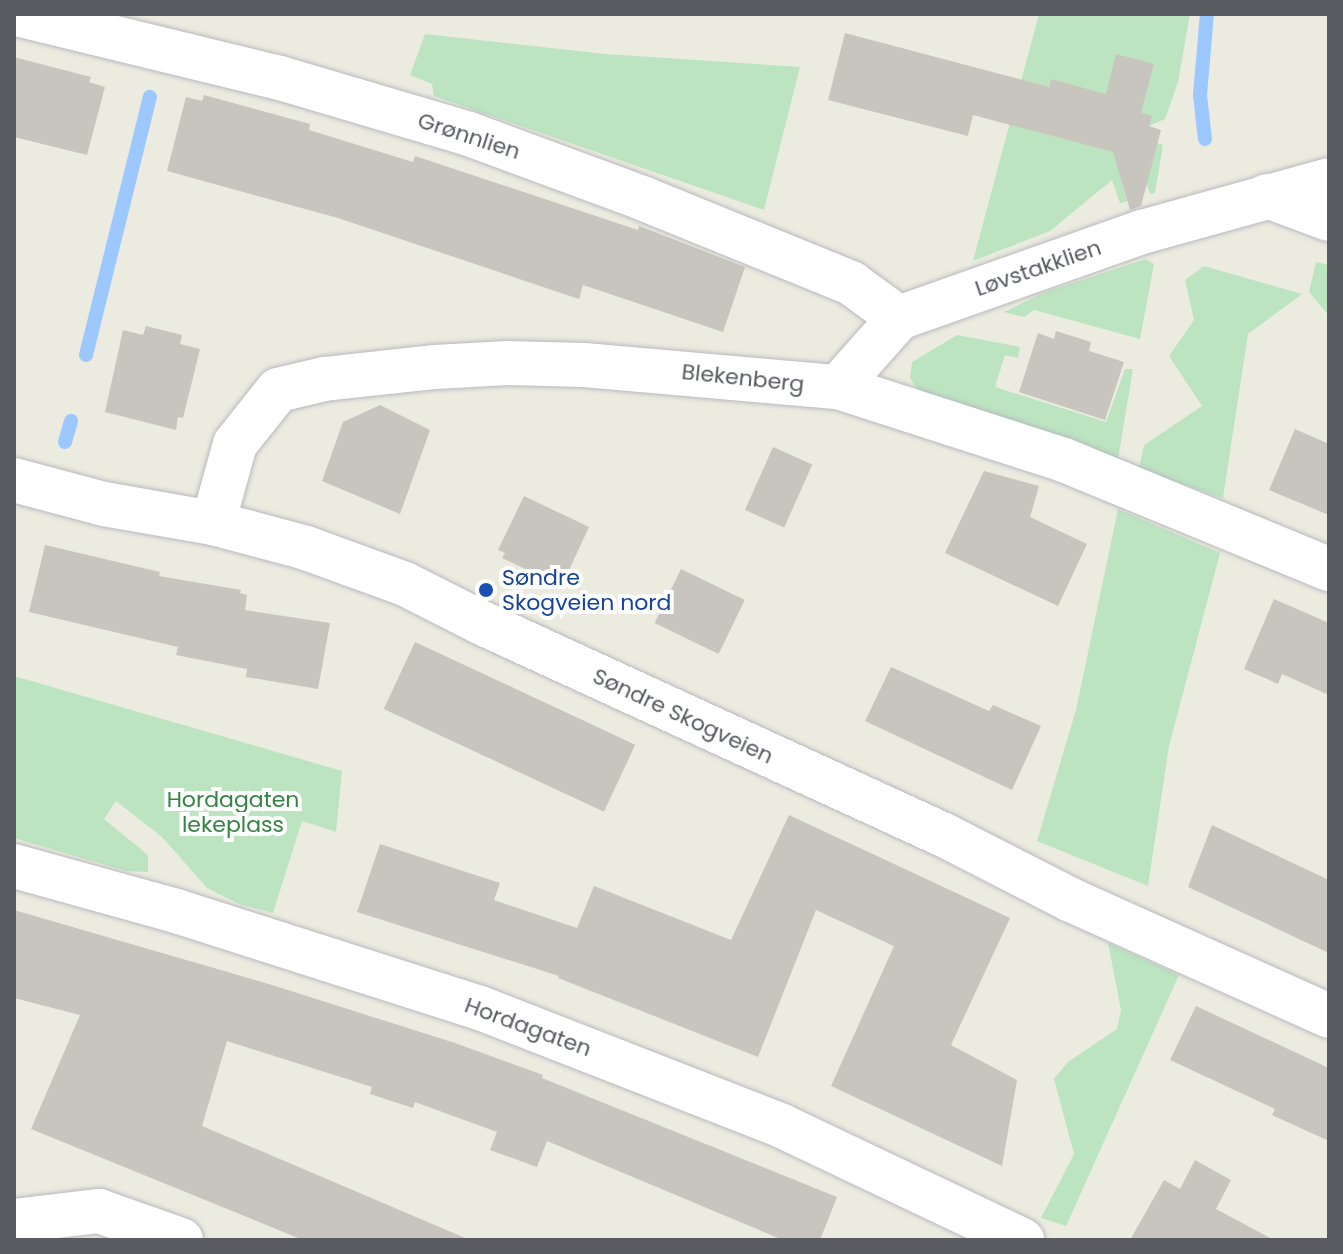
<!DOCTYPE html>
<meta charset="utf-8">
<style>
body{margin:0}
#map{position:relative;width:1343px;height:1254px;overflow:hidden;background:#ecebe0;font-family:Poppins,sans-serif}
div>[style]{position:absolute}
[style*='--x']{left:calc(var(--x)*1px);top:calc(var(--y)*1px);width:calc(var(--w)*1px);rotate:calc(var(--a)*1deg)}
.green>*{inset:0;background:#bce4c1}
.stream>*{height:14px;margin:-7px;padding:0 7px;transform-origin:7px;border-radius:7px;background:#9dc7ff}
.building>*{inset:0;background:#c7c5bd;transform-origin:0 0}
.roads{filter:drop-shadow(0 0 2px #b8b9bf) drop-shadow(0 0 2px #b8b9bf)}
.minor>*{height:44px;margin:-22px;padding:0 22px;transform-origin:22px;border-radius:22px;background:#fff}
.dots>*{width:22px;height:22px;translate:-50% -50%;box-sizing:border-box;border:4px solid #fff;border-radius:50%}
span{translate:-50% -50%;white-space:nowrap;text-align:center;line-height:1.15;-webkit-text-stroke:8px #fff;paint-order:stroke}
.street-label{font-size:22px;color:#595b61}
.transit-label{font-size:22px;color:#164399}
.left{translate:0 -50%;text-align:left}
.park-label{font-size:22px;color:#348443}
.frame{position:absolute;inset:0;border:16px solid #595b61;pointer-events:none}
</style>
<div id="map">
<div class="green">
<i style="clip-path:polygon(1039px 14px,1190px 14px,1178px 82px,1165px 119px,1149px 126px,1141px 113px,1106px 94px,1051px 80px,1038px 132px,1140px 159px,1145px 139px,1163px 145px,1155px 193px,1150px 194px,1144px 176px,1122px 182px,1127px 201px,1120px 203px,1112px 180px,1050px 231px,973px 261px)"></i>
<i style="clip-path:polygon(425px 34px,605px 54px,800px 67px,764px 210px,434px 96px,432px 84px,410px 75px)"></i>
<i style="clip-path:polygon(1146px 259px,1154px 264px,1140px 339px,1034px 310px,1024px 317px,1004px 312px,1043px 293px)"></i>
<i style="clip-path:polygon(1316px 262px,1329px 265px,1329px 316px,1309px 292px)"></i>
<i style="clip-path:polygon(1204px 266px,1302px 294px,1248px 334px,1223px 498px,1139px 469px,1144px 445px,1202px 406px,1169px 356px,1194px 320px,1185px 280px)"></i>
<i style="clip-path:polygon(957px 335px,1020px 347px,1018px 358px,1005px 355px,995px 387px,1106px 422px,1125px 369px,1133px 369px,1118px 459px,921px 394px,910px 378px,912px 362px)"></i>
<i style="clip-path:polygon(1118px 509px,1220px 553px,1169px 746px,1148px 886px,1037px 841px,1076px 710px)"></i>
<i style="clip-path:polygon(14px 676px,342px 771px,336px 832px,302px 821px,273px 913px,239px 904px,207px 888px,162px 837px,116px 801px,104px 819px,148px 855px,148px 872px,126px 871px,14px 838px)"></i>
<i style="clip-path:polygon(1108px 943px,1179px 975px,1066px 1226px,1041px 1218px,1074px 1154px,1054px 1079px,1068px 1062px,1117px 1029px,1121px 1010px)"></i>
</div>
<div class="stream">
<i style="--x:1205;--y:139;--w:44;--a:-96.5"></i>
<i style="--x:1200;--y:95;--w:81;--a:-85.1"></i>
<i style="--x:86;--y:355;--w:266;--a:-76.1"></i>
<i style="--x:65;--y:442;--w:22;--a:-74"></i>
</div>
<div class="building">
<i style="clip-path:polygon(845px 33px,1049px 87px,1051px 79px,1106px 94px,1116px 54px,1154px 64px,1141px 113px,1152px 116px,1149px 126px,1161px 130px,1141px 206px,1130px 210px,1113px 152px,973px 115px,968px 136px,828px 100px)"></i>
<i style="clip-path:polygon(14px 57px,91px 77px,89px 82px,105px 87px,87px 155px,14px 137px)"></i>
<i style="clip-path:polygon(204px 95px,310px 124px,309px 130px,413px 162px,415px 156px,638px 230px,639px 226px,745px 267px,723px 332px,583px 285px,579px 299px,338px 218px,167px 171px,186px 97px,202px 101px)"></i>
<i style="clip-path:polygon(146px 326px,182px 335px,180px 344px,200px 349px,183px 418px,178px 417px,176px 430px,105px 412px,123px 330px,143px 335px)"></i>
<i style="clip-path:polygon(1056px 331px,1091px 342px,1089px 351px,1124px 362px,1105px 420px,1019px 392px,1038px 333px,1054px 339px)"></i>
<i style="clip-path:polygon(380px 405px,430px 430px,400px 514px,322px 481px,343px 422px)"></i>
<i style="clip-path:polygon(1295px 429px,1329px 444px,1329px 515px,1269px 490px)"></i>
<i style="left:773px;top:447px;width:43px;height:69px;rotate:24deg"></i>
<i style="clip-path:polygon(984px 471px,1039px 486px,1030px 517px,1087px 544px,1058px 606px,945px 553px)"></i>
<i style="clip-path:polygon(524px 496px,589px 527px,564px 581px,543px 571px,540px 576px,502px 558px,505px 553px,498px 550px)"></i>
<i style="clip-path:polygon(45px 545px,160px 572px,159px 576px,241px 590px,240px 593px,247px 595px,245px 610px,330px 623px,318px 689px,246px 677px,247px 669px,176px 655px,178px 647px,29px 612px)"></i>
<i style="left:681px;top:569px;width:71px;height:60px;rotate:26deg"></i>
<i style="clip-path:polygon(1274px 599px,1329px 623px,1329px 695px,1282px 674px,1278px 684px,1244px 669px)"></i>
<i style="left:415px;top:642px;width:243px;height:74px;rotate:25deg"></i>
<i style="clip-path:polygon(891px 667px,989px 711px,993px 705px,1041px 726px,1012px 790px,865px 721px)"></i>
<i style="clip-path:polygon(789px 815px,1010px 918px,951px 1045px,1017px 1080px,1002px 1166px,831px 1086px,894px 946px,816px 910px,758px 1057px,558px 978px,559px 976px,357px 912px,380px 844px,500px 883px,494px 900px,577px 928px,594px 886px,731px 940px)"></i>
<i style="clip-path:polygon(1212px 825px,1329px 880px,1329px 953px,1188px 887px)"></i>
<i style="clip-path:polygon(14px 910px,272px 985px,455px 1043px,543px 1075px,542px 1078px,837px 1197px,820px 1240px,783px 1240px,547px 1141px,537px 1167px,490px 1150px,497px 1132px,415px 1102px,413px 1108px,370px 1094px,372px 1087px,227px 1041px,202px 1126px,470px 1240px,303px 1240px,31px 1129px,80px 1015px,14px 998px)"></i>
<i style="clip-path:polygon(1196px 1006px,1329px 1068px,1329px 1141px,1272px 1115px,1275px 1109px,1170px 1060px)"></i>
<i style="clip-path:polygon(1195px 1160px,1231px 1180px,1216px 1209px,1274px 1240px,1130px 1240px,1164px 1180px,1180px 1189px)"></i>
</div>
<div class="roads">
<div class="minor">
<i style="--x:17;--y:14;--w:271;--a:13.7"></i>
<i style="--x:280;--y:78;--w:197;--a:16.5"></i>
<i style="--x:469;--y:134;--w:184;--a:20.3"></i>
<i style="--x:642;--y:198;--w:226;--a:22.1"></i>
<i style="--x:851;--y:283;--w:59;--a:36.1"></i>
<i style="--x:1267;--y:196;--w:66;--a:20.4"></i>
<i style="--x:838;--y:387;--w:92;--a:-48.5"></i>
<i style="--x:899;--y:318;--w:258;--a:-19.5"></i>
<i style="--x:1142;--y:232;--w:194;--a:-15.5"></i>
<i style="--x:14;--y:480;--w:93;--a:14.9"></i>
<i style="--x:104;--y:504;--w:111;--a:9.9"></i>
<i style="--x:213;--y:523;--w:96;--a:15"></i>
<i style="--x:306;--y:548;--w:105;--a:20"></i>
<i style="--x:405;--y:584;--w:86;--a:26.9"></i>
<i style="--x:482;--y:623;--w:511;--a:24.66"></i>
<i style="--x:946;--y:836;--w:140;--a:27.1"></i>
<i style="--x:1071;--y:900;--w:283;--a:24.2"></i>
<i style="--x:213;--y:523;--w:82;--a:-74.4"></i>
<i style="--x:235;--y:444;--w:69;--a:-51.5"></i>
<i style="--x:278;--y:390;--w:47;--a:-13.4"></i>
<i style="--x:324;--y:379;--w:112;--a:-6.2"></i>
<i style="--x:435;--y:367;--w:73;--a:-3.1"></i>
<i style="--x:508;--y:363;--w:76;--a:1.5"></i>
<i style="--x:584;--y:365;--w:255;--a:5"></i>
<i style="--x:838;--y:387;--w:237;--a:17.9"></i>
<i style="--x:1064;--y:460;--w:287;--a:22.4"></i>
<i style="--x:14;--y:866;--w:168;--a:15.5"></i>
<i style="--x:176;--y:911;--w:319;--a:17.7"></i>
<i style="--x:480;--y:1008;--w:324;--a:21.3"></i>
<i style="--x:782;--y:1126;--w:266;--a:25.4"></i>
<i style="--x:14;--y:1221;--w:86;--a:-6.7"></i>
<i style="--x:99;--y:1211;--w:87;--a:19.5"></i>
</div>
</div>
<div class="dots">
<i style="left:486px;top:590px;background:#1a4fb4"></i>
</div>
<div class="street-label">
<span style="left:469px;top:136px;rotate:18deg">Grønnlien</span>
<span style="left:1038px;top:268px;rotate:-19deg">Løvstakklien</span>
<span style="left:743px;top:378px;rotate:6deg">Blekenberg</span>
<span style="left:683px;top:716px;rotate:25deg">Søndre Skogveien</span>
<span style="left:528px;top:1027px;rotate:20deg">Hordagaten</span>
</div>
<div class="transit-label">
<span class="left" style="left:502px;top:590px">Søndre<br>Skogveien nord</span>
</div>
<div class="park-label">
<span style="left:233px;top:812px">Hordagaten<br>lekeplass</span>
</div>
<div class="frame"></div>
</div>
